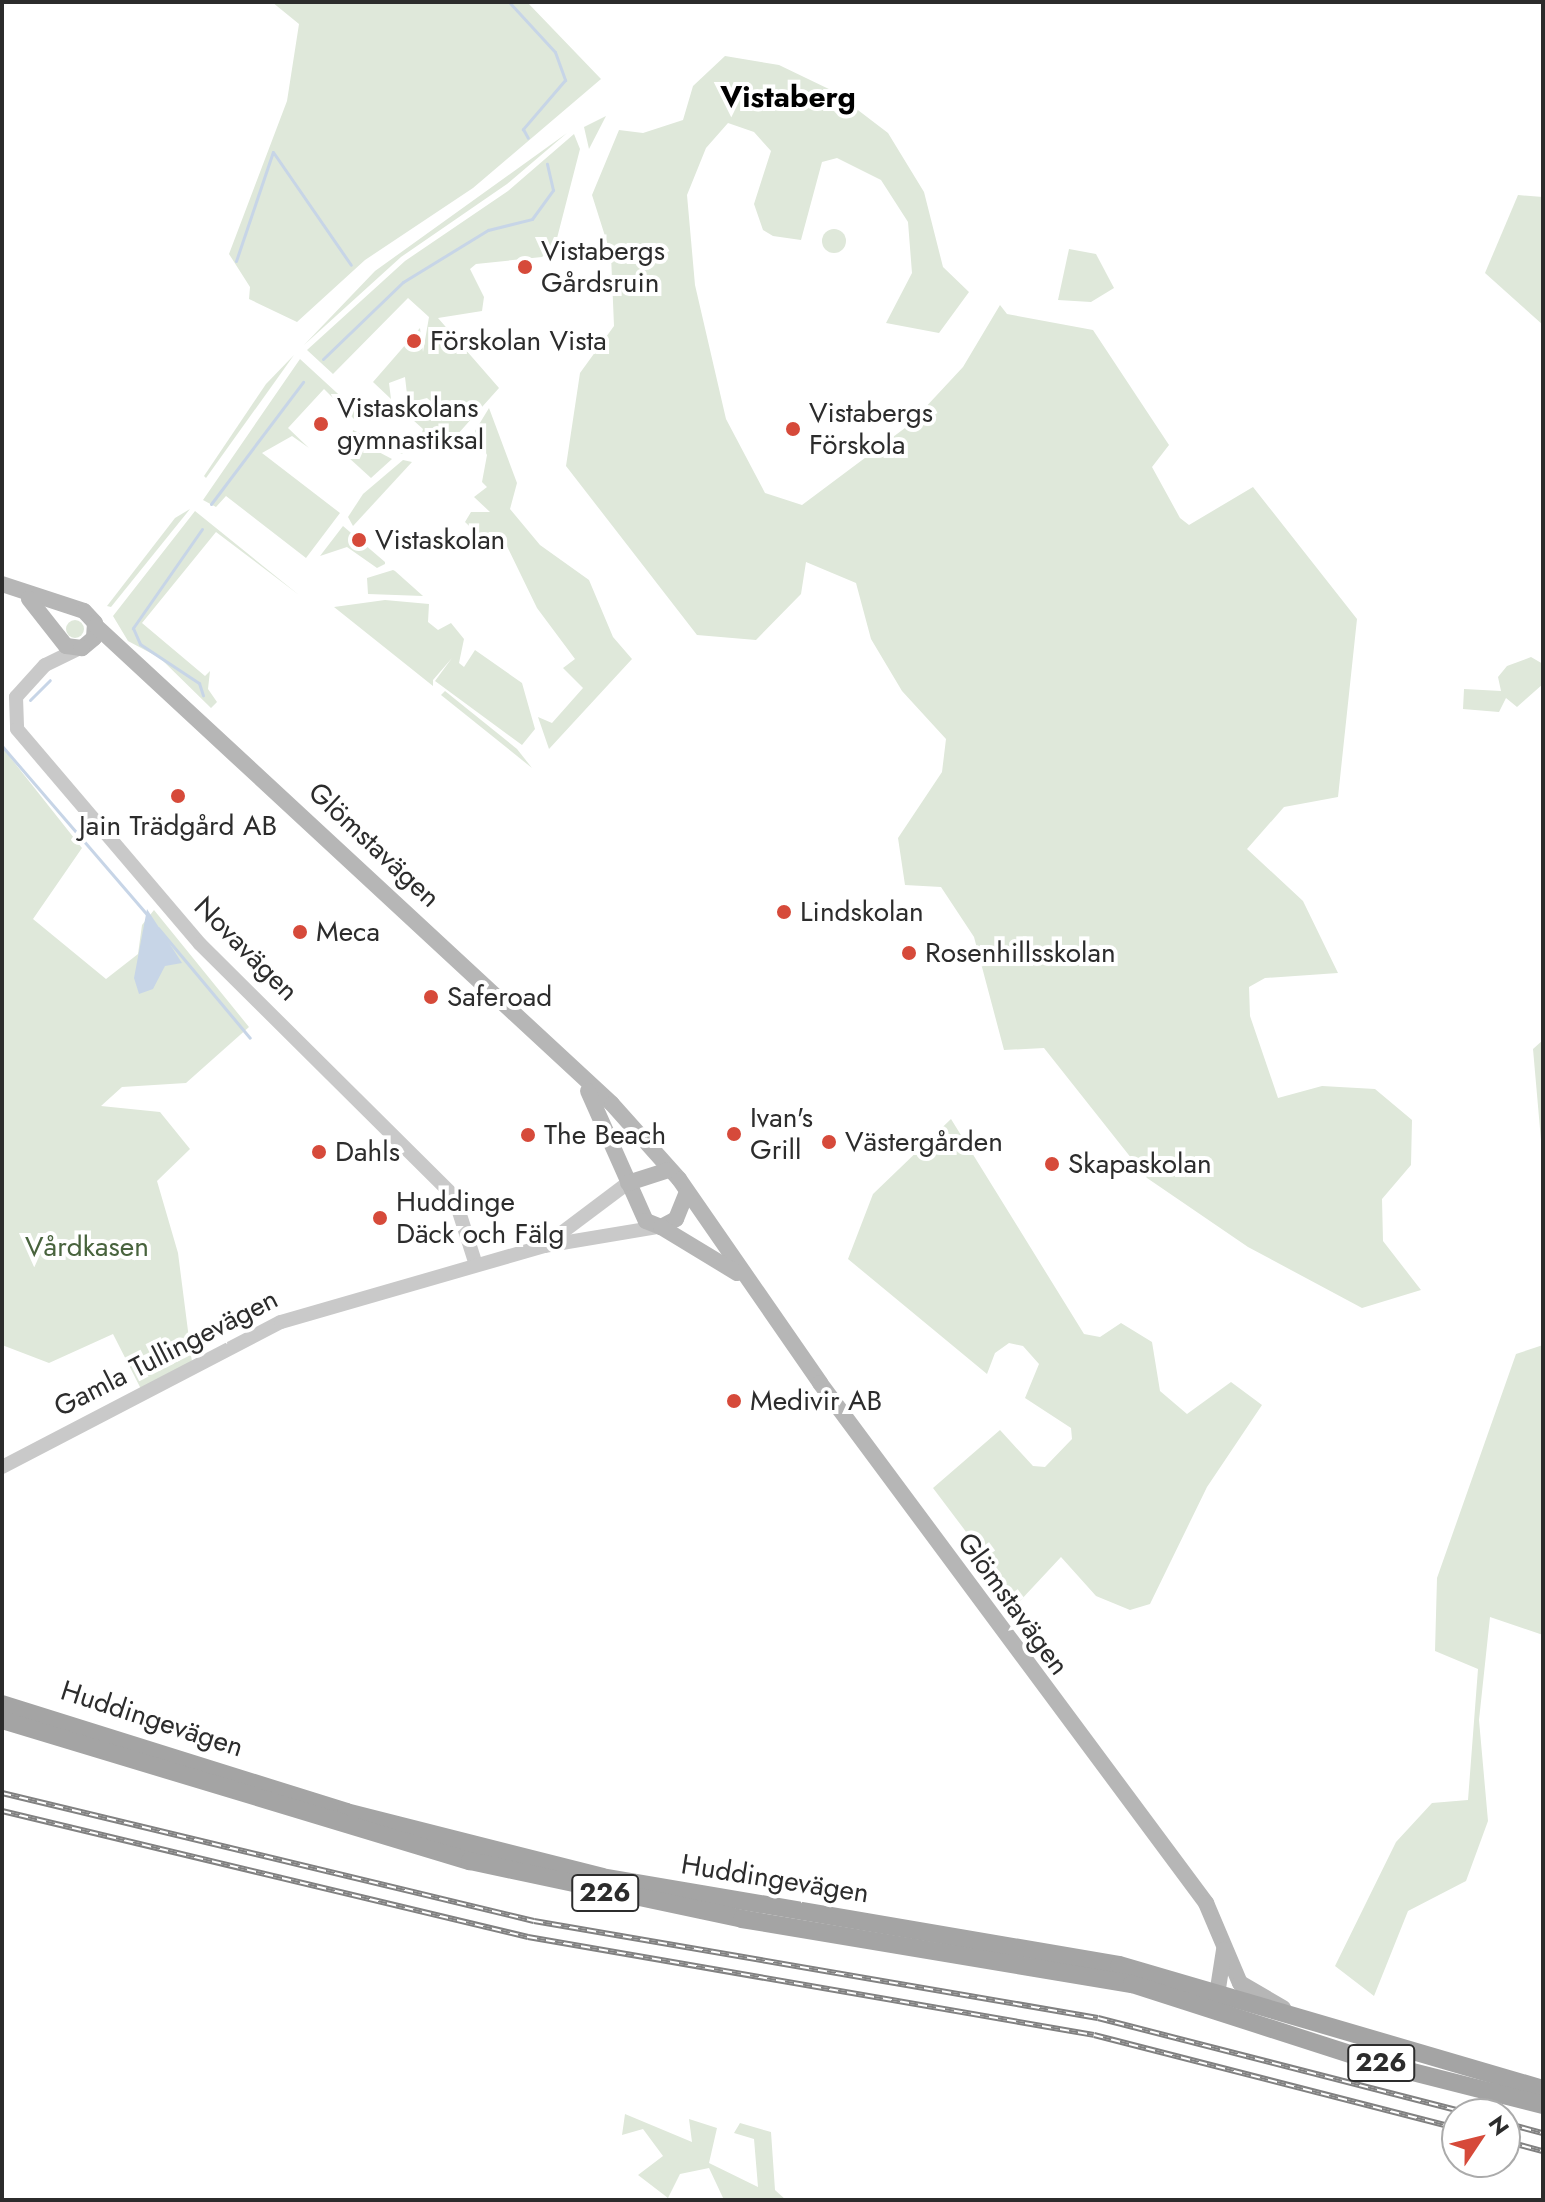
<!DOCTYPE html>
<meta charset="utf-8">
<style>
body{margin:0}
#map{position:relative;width:1545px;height:2202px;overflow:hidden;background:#fff;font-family:Jost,sans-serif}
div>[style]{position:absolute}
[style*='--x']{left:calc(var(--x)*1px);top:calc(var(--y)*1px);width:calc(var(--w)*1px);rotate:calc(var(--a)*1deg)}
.green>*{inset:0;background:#dfe8da}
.round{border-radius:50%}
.water>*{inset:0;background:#c7d5e7}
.stream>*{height:3px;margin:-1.5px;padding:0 1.5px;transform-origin:1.5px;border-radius:1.5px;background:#c7d5e7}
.tertiary>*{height:14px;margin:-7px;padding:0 7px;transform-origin:7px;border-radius:7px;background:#c9c9c9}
.secondary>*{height:16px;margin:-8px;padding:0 8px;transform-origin:8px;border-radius:8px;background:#b6b6b6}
.primary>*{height:18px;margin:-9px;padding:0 9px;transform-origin:9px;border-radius:9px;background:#a4a4a4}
.rail>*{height:6px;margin-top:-3px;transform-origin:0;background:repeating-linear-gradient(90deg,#fff 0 9px,#818181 0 18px);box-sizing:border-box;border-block:2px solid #818181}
.dots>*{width:22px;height:22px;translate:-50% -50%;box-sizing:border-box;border:4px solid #fff;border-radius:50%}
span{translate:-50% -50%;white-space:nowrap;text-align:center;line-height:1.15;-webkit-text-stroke:8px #fff;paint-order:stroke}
.shield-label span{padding:2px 6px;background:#fff;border:2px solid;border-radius:6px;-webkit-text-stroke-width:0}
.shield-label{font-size:26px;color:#2c2c2c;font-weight:700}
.poi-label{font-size:28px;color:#2c2c2c}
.left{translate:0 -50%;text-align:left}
.street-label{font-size:28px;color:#2c2c2c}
.park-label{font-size:28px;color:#48633d}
.neighbourhood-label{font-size:30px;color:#000;font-weight:700}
.frame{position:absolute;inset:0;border:4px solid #2c2c2c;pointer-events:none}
.north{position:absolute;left:1441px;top:2098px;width:80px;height:80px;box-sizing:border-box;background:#fff;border:2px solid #ababab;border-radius:50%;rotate:55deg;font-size:22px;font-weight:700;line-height:32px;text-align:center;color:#2c2c2c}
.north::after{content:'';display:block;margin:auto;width:28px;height:36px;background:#d64a3a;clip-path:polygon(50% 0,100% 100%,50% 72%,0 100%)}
</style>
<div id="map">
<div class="green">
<i style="clip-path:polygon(272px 2px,527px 2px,601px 79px,473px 188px,365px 260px,297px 322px,249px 299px,250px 287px,229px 254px,287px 101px,299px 24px)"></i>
<i style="clip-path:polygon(725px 56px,779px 65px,833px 91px,888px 133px,924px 192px,943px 267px,969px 292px,939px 333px,886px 323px,912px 273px,908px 222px,881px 180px,837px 158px,822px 162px,801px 240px,773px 236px,763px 230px,754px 204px,771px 151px,754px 132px,728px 123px,706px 148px,687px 195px,695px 285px,726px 419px,765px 493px,802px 505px,909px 425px,963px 367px,1000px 305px,1007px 314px,1093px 330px,1169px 445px,1152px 467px,1180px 518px,1189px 525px,1253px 487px,1357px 619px,1338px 797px,1284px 807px,1247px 849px,1303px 901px,1338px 973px,1265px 978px,1249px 987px,1250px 1016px,1278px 1098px,1322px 1086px,1375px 1089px,1412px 1120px,1411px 1165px,1382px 1199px,1383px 1241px,1421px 1290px,1362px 1308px,1248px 1247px,1147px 1178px,1044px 1048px,1004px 1050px,974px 937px,941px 887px,905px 885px,898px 838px,942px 772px,946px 739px,902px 691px,871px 639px,856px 583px,806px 562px,801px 594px,756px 640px,697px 635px,566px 466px,580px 373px,614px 326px,611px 255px,592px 195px,619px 130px,643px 133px,683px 120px,693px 86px)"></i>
<i style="clip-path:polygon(606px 116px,589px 149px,584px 127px)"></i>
<i style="clip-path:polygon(567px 133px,507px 184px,401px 257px,304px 345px,375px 271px)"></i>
<i style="clip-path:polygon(574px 134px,580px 149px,555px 246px,542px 257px,476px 264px,470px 269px,484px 297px,482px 311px,438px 318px,499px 388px,448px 445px,407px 450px,403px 434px,420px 440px,423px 429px,413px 420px,432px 418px,434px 404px,427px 398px,408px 403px,405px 377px,389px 383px,391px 399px,373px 382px,420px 328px,423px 352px,429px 317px,408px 298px,333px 374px,307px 350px,405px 261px,508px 191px)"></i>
<i style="clip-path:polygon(1518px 195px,1543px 197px,1543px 325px,1485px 273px)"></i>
<i class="round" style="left:822px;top:229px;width:24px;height:24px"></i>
<i style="clip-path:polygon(1069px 249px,1096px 254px,1114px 288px,1091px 302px,1058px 300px)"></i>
<i style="clip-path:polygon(294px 355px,206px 478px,204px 476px,266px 384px)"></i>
<i style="clip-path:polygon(300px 359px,361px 415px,355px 420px,324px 389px,288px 428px,309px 448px,292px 436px,262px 453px,340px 513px,306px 558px,226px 496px,216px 507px,203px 500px)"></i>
<i style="clip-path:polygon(489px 408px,517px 483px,510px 509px,540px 545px,589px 580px,613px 637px,632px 659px,549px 749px,538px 717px,552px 723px,583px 688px,563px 668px,575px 659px,537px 608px,503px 538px,490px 546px,465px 522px,471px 512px,490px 512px,474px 497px,487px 487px,482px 482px,487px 455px,475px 431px)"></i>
<i style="clip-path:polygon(353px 430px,374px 440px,383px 436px,403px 454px,352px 437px)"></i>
<i style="clip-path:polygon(343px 440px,373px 449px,392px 459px,371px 478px,337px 447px)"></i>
<i style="clip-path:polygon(403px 460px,412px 462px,353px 526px,348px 517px,363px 494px)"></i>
<i style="clip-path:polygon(190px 509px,111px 607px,107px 606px,175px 518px)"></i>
<i style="clip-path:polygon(195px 511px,299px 595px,216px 532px,142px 623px,205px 676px,210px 671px,208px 689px,217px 702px,211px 708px,160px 658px,128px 641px,113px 616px)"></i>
<i style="clip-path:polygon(343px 526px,385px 562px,385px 564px,377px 568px,347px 547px,320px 556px)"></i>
<i style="clip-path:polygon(393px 570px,395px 571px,423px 596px,368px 594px,367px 578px)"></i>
<i style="clip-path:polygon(385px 600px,429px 604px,428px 622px,438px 630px,451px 623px,464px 639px,459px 663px,464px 667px,475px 650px,522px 683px,535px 729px,522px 745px,435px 681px,452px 658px,433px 680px,433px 686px,334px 607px)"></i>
<i class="round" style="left:66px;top:620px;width:18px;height:18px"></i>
<i style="clip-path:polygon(1531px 657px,1543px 664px,1543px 684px,1517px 707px,1506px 698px,1499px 712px,1463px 709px,1464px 689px,1501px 691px,1498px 677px,1507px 666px)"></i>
<i style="clip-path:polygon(445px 691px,517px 749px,532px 768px,441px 695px)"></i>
<i style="clip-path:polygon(2px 747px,82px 848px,33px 919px,106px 979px,138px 954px,142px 925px,154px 910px,249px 1027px,186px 1083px,122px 1087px,101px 1106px,160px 1112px,190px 1149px,157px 1181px,178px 1253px,192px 1362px,141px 1389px,113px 1334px,49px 1363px,2px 1345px)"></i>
<i style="clip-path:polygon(1543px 1040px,1543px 1163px,1533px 1049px)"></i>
<i style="clip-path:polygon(951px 1119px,1084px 1334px,1100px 1337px,1121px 1323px,1152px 1342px,1160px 1391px,1187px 1414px,1231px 1382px,1262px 1405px,1207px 1487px,1150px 1604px,1130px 1610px,1096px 1596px,1061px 1557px,1019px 1602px,933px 1488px,1000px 1430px,1033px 1466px,1045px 1467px,1072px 1439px,1071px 1428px,1025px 1398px,1039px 1364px,1023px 1346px,1009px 1343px,995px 1353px,987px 1374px,848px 1259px,873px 1194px)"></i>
<i style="clip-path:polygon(1543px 1345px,1543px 1635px,1490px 1617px,1479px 1720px,1488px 1821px,1466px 1881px,1408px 1911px,1374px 1996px,1335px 1966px,1396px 1842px,1432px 1803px,1468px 1800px,1478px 1669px,1435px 1651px,1437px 1578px,1516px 1354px)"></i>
<i style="clip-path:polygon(625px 2114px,692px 2142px,689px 2119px,717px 2128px,709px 2163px,758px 2187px,754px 2139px,734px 2133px,740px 2123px,771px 2132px,775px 2190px,786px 2200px,724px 2200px,709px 2168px,680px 2174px,668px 2198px,638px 2175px,663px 2156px,643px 2129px,622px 2135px)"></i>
</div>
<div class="water">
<i style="clip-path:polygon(147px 909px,182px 963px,165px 966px,153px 989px,139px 994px,134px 978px)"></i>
</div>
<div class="stream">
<i style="--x:509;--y:2;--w:68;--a:47.4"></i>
<i style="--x:555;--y:52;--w:30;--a:70"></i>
<i style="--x:565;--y:80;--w:65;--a:130.6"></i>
<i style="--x:523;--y:129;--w:10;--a:61"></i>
<i style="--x:236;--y:261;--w:115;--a:-71.3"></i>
<i style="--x:273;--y:152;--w:137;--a:55.4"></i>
<i style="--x:323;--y:359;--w:111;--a:-43.9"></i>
<i style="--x:403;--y:282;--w:100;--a:-31.5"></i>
<i style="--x:488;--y:230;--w:45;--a:-14"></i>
<i style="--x:532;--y:219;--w:36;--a:-54"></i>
<i style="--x:553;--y:190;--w:27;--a:-103"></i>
<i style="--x:211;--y:504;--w:153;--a:-53"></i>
<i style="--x:202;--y:529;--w:121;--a:124.9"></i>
<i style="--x:133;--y:628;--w:17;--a:66"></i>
<i style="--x:140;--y:644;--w:71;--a:33.5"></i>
<i style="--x:199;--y:683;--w:13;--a:72"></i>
<i style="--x:30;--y:700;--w:28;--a:-45"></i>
<i style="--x:2;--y:746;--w:224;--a:49.3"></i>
<i style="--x:158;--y:928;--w:143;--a:50.1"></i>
</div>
<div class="tertiary">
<i style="--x:78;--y:649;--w:37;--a:154"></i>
<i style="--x:45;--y:665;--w:43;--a:132.2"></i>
<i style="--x:16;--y:697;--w:32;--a:88"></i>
<i style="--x:17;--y:729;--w:282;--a:49.6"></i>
<i style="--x:200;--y:944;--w:358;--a:44.8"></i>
<i style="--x:454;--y:1196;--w:72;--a:72.3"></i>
<i style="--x:544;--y:1246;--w:105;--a:-36.9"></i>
<i style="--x:2;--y:1467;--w:314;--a:-27.5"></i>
<i style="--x:281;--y:1322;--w:274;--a:-16.1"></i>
<i style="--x:544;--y:1246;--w:116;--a:-9.5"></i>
</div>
<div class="secondary">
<i style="--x:2;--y:584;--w:86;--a:18.2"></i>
<i style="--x:84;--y:611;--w:16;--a:47"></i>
<i style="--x:95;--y:623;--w:15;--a:94"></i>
<i style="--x:94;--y:638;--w:16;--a:140"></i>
<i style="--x:82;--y:648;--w:16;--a:-173"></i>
<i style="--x:66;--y:646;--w:60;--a:-128.2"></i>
<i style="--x:96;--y:626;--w:703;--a:42.81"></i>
<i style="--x:612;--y:1104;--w:101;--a:48.2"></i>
<i style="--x:679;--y:1179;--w:248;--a:55.3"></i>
<i style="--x:820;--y:1383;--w:648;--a:53.41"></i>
<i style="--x:1206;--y:1903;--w:87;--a:67"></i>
<i style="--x:1240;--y:1983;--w:50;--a:30.2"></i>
<i style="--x:588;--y:1091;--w:142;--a:66"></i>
<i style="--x:646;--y:1221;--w:16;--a:22"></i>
<i style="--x:661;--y:1227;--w:17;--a:-28"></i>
<i style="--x:676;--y:1219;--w:27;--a:-68"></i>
<i style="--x:628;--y:1183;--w:43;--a:-17.6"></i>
<i style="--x:661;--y:1227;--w:89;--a:31.2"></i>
<i style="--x:1216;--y:2001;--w:52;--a:-81.1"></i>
</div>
<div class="primary">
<i style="--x:2;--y:1704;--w:361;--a:17.4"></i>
<i style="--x:346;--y:1812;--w:264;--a:14.2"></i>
<i style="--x:602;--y:1877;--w:524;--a:9.66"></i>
<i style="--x:1119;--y:1965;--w:442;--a:16.3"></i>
<i style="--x:2;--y:1720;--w:489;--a:16.8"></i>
<i style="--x:470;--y:1861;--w:278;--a:12"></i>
<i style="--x:742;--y:1919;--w:395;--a:9.5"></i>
<i style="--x:1132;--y:1984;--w:266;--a:17.8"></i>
<i style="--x:1385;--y:2065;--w:163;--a:14.2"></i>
</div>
<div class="rail">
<i style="--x:2;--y:1793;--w:547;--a:13.53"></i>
<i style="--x:534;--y:1921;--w:572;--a:9.76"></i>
<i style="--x:1098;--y:2018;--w:385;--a:14.4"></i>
<i style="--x:2;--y:1811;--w:541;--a:13.47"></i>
<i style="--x:528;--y:1937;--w:574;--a:9.82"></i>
<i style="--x:1094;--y:2035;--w:375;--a:14.4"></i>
<i style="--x:1505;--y:2123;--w:39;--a:15"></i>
<i style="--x:1505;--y:2141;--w:39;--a:15"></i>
</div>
<div class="dots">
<i style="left:525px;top:267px;background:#d64a3a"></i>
<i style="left:414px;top:341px;background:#d64a3a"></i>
<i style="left:321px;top:424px;background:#d64a3a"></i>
<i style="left:793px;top:429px;background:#d64a3a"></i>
<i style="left:359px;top:540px;background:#d64a3a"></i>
<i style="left:178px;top:796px;background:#d64a3a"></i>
<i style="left:784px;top:912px;background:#d64a3a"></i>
<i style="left:300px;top:932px;background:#d64a3a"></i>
<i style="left:909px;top:953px;background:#d64a3a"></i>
<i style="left:431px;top:997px;background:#d64a3a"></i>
<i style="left:734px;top:1134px;background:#d64a3a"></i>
<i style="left:528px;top:1135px;background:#d64a3a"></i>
<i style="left:829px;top:1142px;background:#d64a3a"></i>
<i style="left:319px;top:1152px;background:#d64a3a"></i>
<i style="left:1052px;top:1164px;background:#d64a3a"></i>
<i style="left:380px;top:1218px;background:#d64a3a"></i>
<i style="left:734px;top:1401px;background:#d64a3a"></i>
</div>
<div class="shield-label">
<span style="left:605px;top:1893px">226</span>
<span style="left:1381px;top:2063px">226</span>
</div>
<div class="poi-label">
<span class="left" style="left:541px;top:267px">Vistabergs<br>Gårdsruin</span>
<span class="left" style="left:430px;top:341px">Förskolan Vista</span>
<span class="left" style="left:337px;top:424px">Vistaskolans<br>gymnastiksal</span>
<span class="left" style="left:809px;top:429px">Vistabergs<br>Förskola</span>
<span class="left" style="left:375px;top:540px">Vistaskolan</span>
<span style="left:178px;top:826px">Jain Trädgård AB</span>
<span class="left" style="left:800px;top:912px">Lindskolan</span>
<span class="left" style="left:316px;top:932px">Meca</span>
<span class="left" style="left:925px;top:953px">Rosenhillsskolan</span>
<span class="left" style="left:447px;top:997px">Saferoad</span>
<span class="left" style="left:750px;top:1134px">Ivan's<br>Grill</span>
<span class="left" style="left:544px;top:1135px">The Beach</span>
<span class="left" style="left:845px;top:1142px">Västergården</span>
<span class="left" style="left:335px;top:1152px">Dahls</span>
<span class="left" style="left:1068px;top:1164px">Skapaskolan</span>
<span class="left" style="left:396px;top:1218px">Huddinge<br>Däck och Fälg</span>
<span class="left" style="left:750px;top:1401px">Medivir AB</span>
</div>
<div class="street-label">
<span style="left:374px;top:845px;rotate:43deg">Glömstavägen</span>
<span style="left:246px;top:949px;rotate:45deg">Novavägen</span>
<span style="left:166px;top:1353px;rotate:-27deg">Gamla Tullingevägen</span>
<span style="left:1013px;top:1604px;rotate:54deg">Glömstavägen</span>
<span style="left:152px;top:1719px;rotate:18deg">Huddingevägen</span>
<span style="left:775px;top:1879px;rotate:9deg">Huddingevägen</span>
</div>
<div class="park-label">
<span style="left:87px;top:1247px">Vårdkasen</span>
</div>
<div class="neighbourhood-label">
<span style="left:788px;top:97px">Vistaberg</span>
</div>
<div class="frame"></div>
<div class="north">N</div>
</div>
